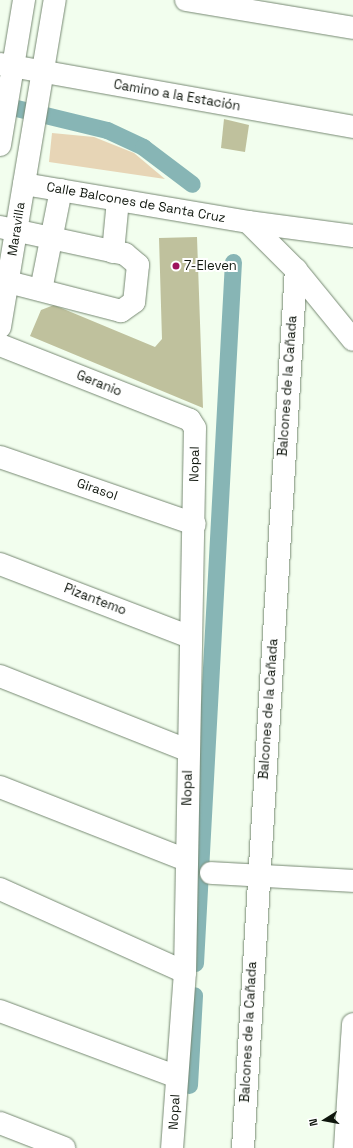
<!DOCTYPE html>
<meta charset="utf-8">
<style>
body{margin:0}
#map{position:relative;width:353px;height:1148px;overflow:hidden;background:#f2feee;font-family:"Space Grotesk",sans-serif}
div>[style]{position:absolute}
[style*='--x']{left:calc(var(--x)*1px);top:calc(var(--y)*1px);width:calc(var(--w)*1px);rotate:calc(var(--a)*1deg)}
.green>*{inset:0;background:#e7d5b6}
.canal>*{height:17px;margin:-8.5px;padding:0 8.5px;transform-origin:8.5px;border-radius:8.5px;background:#87b5b5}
.building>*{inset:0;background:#bfc19d}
.roads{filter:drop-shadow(0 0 1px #778973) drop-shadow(0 0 1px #778973)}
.minor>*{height:22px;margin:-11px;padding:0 11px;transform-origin:11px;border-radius:11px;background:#fff}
.major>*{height:22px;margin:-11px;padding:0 11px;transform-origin:11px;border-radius:11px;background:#fff}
.dots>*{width:11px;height:11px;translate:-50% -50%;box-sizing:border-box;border:2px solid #fff;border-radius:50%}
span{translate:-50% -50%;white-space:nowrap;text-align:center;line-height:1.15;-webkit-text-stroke:4px #fff;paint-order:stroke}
.street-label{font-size:13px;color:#0f160d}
.poi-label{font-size:13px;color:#0f160d}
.left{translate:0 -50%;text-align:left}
.north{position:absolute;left:305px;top:1100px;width:40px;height:40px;-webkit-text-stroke:3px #fff;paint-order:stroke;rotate:259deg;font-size:11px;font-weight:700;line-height:16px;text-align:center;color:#0f160d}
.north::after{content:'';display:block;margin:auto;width:14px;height:18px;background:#0f160d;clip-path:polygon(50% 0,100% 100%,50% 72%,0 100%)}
</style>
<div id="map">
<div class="green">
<i style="clip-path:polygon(52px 133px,94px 137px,134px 153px,165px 179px,49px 162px)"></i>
</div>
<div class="canal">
<i style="--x:0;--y:104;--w:110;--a:13.7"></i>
<i style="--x:107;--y:130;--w:40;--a:25"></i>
<i style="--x:143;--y:147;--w:61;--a:37.1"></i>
<i style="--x:195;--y:963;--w:702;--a:-86.9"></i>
<i style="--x:189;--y:1085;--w:90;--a:-86.8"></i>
</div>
<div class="building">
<i style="clip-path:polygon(224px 119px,249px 125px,245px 152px,221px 148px)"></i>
<i style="clip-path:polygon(197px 237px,203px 408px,30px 336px,41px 310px,54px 305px,155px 347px,162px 339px,159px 238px)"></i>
</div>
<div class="roads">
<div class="minor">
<i style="--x:186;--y:0;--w:169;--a:9.5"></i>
<i style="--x:0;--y:64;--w:359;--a:10.1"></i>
<i style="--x:24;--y:184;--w:227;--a:9.6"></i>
<i style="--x:248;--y:222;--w:106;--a:7.6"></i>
<i style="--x:248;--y:222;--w:68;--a:45"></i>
<i style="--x:296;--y:270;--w:90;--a:50.8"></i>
<i style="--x:0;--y:227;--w:128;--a:12.2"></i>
<i style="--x:125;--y:254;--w:17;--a:40"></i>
<i style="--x:138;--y:265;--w:37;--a:96"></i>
<i style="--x:134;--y:302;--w:16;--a:145"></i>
<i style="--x:121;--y:311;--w:117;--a:-165.6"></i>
<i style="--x:113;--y:252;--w:52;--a:-84.5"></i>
<i style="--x:41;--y:290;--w:102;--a:-78.7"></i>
<i style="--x:0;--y:345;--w:204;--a:21.5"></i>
<i style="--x:190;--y:420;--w:9;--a:58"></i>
<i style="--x:195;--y:428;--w:544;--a:91.05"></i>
<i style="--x:185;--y:972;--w:176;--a:94.2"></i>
<i style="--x:0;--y:457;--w:206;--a:19"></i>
<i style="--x:0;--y:564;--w:204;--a:21"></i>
<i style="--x:0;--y:676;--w:203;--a:21.6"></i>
<i style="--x:0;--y:787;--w:200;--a:21.4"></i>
<i style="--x:211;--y:873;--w:142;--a:3.2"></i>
<i style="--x:0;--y:889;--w:203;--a:24.2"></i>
<i style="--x:0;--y:1011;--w:189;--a:20.4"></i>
<i style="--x:0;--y:1123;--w:69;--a:21.3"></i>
<i style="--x:243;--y:1148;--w:880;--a:-86.55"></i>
<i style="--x:345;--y:1148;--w:124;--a:-86.3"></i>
</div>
<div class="major">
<i style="--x:0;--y:145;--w:147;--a:-80.6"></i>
<i style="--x:0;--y:327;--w:332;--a:-80.5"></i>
</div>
</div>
<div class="dots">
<i style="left:176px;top:266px;background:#9e115c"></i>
</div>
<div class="street-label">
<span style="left:177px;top:96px;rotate:10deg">Camino a la Estación</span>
<span style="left:136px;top:203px;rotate:10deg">Calle Balcones de Santa Cruz</span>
<span style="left:17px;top:229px;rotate:-81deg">Maravilla</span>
<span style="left:99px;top:384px;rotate:22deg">Geranio</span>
<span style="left:288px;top:386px;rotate:-86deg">Balcones de la Cañada</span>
<span style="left:195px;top:464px;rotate:-89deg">Nopal</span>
<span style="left:97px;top:490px;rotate:19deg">Girasol</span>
<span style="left:95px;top:600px;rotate:21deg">Pizantemo</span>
<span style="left:269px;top:709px;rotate:-86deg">Balcones de la Cañada</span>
<span style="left:188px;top:788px;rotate:-89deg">Nopal</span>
<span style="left:249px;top:1032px;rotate:-87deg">Balcones de la Cañada</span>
<span style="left:175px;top:1112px;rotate:-87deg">Nopal</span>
</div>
<div class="poi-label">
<span class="left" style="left:184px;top:266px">7-Eleven</span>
</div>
<div class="north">N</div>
</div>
